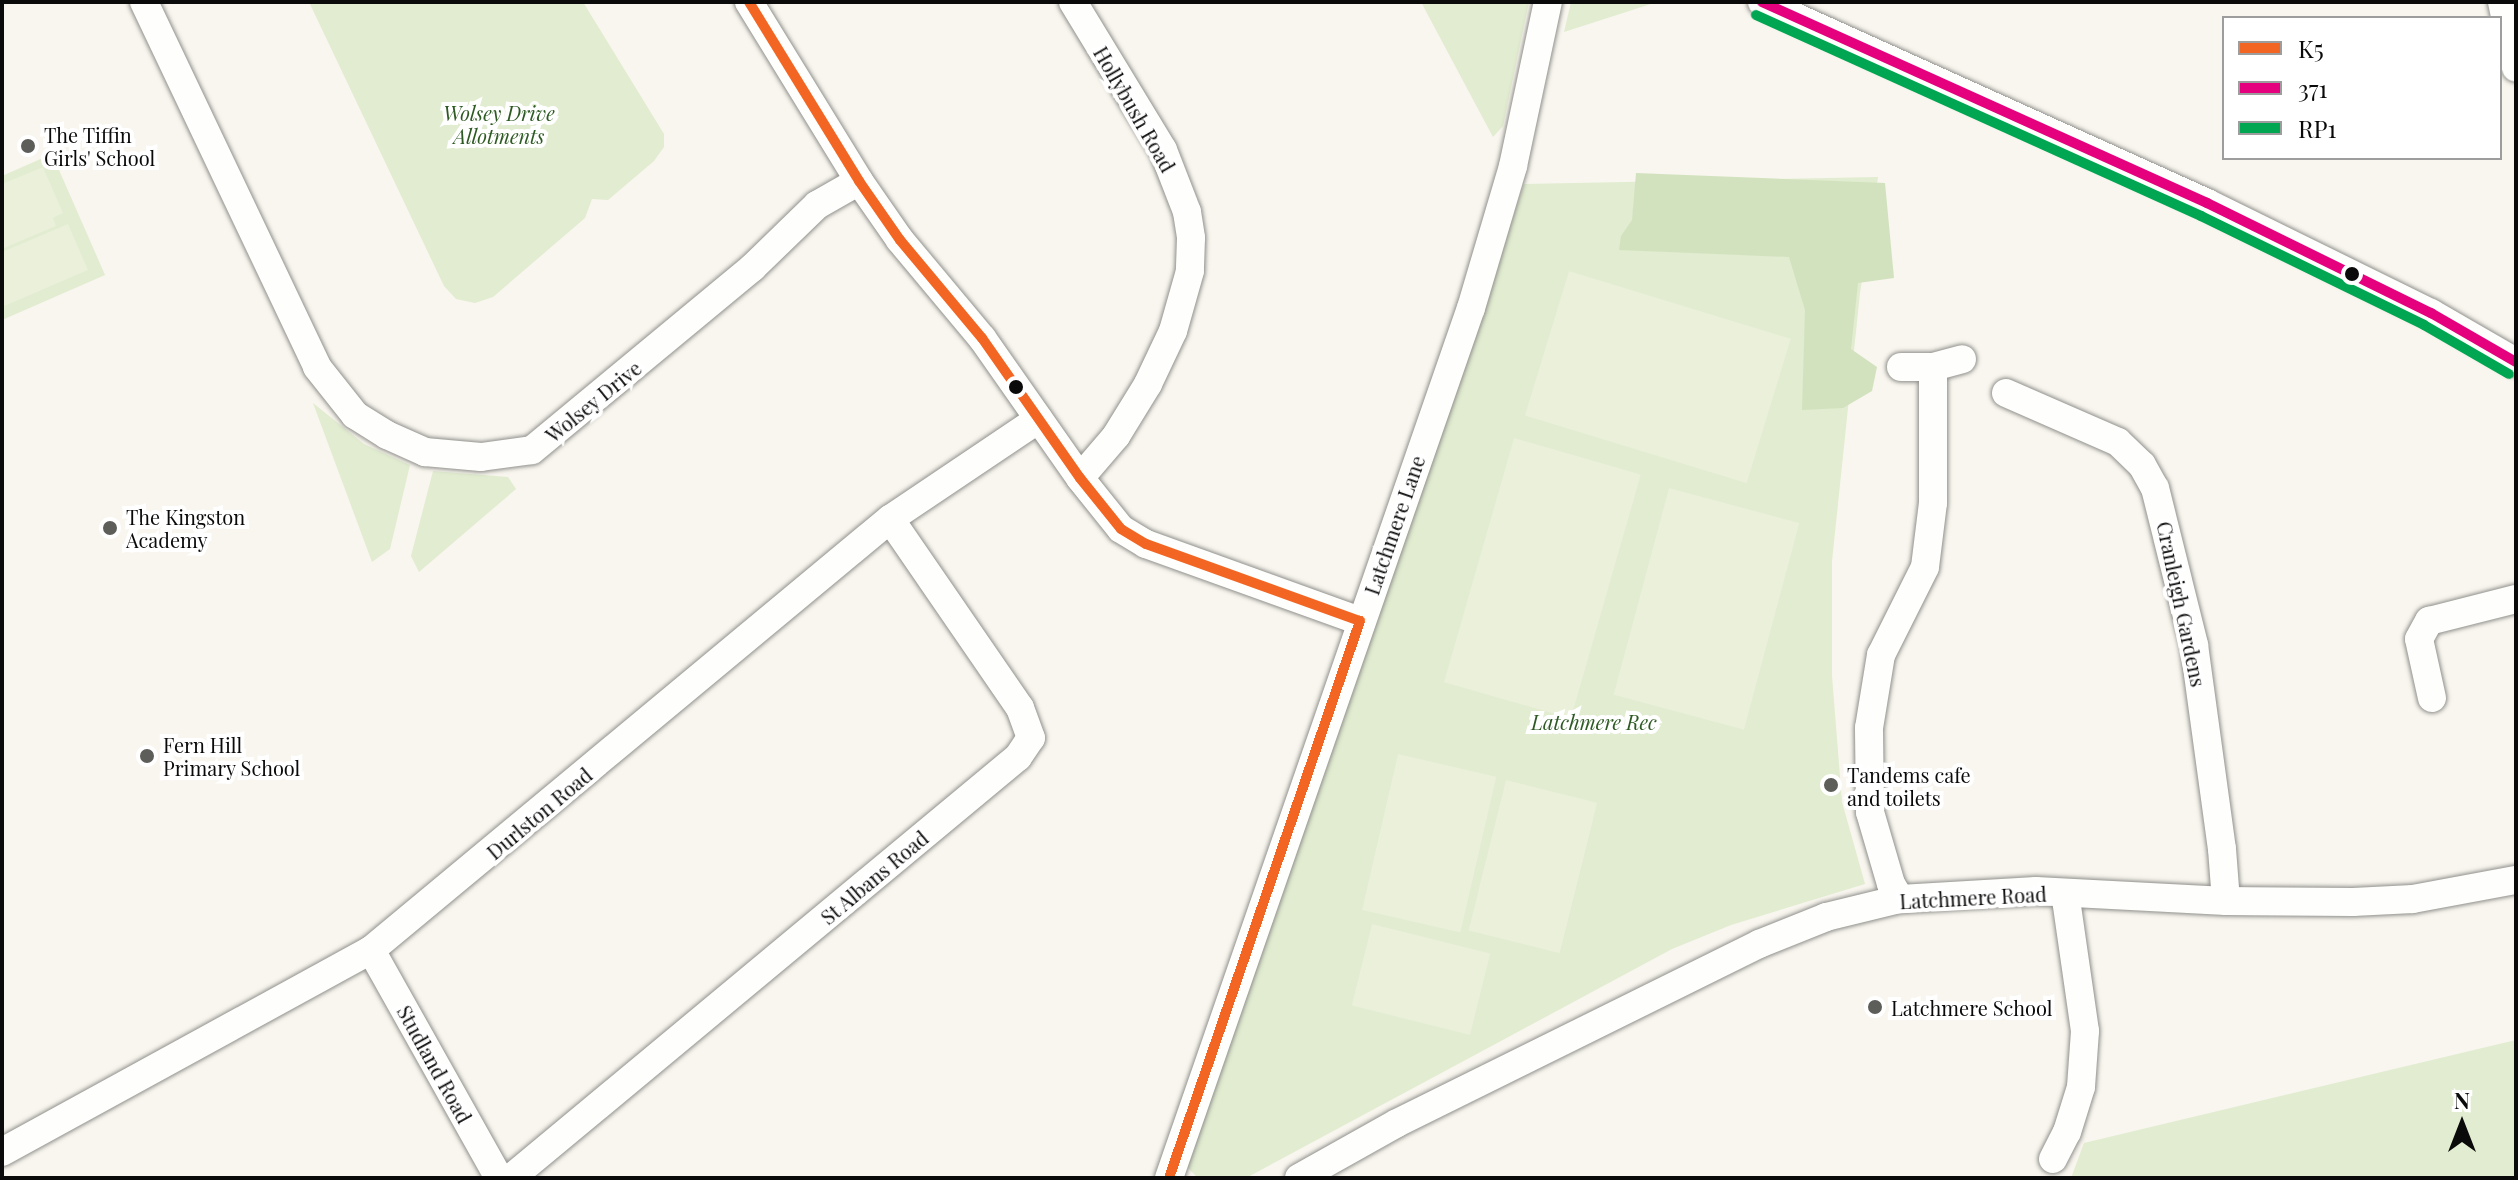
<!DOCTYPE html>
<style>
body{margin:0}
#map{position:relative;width:2518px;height:1180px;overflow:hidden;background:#f8f6ee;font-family:"Playfair Display",serif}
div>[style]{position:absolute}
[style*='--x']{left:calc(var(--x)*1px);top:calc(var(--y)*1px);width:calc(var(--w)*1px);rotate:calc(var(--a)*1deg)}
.green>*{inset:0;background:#e1ecd0}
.forest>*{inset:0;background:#d2e2be}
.pitch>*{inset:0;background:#eaf0d9;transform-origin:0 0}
.roads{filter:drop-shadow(0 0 2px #91908d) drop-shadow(0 0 2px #91908d)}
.minor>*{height:28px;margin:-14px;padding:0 14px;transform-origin:14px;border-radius:14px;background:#fefefc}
.bus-1>*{height:10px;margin:-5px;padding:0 5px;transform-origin:5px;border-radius:5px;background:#f26522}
.bus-2>*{height:10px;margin:-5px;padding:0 5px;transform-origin:5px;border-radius:5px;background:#e5007d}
.bus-3>*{height:10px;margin:-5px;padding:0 5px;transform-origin:5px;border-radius:5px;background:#00a651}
.dots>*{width:22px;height:22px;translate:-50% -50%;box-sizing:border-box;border:4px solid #fff;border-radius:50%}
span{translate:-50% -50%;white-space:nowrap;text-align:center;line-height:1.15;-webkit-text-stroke:8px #fff;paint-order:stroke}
.street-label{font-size:20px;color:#0a0a0a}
.park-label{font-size:20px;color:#2d5a22;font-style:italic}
.poi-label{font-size:20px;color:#0a0a0a}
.left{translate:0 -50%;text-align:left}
.frame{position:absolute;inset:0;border:4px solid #0a0a0a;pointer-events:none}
.legend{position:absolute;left:2222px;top:16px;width:280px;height:144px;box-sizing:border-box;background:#fff;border:2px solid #9d9d9d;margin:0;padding:10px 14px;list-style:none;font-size:24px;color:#0a0a0a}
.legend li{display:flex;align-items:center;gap:16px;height:40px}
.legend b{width:40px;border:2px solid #9d9d9d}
.north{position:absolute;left:2422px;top:1084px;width:80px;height:80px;-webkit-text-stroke:6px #fff;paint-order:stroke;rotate:0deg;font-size:22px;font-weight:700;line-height:32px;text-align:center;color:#0a0a0a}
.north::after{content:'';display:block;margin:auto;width:28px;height:36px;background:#0a0a0a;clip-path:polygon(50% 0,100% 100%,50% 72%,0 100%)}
</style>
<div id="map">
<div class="green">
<i style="clip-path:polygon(309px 2px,583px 2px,664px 134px,664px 147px,654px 161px,608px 200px,592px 199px,585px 218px,493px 297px,475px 303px,456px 299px,444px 286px)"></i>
<i style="clip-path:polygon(1421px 2px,1529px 2px,1503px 126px,1493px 137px)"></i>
<i style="clip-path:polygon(1571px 2px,1657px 2px,1564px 32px)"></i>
<i style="clip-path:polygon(52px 154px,105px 275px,2px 320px,2px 176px)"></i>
<i style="clip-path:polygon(1878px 177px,1860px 293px,1832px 561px,1832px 676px,1842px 802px,1865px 884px,1731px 925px,1672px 949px,1246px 1178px,1198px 1178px,1187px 1167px,1524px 184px)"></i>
<i style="clip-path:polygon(313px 403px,364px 444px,410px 465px,390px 549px,372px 562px)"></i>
<i style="clip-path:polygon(433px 471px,508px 477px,516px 489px,419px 572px,411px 556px)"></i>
<i style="clip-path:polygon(2516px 1040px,2516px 1178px,2071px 1178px,2084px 1143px)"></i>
</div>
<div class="forest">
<i style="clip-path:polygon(1636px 173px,1885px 183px,1894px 278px,1858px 283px,1851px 349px,1877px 367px,1872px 391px,1843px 408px,1802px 410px,1805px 310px,1789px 257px,1619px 250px,1621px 236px,1632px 220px)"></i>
</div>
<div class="pitch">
<i style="clip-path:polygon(43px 167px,63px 213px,53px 218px,56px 226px,2px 249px,2px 184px)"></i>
<i style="clip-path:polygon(68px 224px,88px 270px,2px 307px,2px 252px)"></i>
<i style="left:1569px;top:271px;width:232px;height:151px;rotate:17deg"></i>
<i style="left:1514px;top:438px;width:132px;height:254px;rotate:16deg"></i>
<i style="left:1669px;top:488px;width:135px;height:214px;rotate:15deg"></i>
<i style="left:1398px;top:754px;width:101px;height:160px;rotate:13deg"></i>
<i style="left:1506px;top:780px;width:94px;height:155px;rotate:14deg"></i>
<i style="left:1372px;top:924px;width:122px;height:84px;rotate:14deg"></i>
</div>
<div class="roads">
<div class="minor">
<i style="--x:144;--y:2;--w:404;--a:64.6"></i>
<i style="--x:317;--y:367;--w:61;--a:51.6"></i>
<i style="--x:355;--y:415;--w:38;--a:32"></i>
<i style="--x:387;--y:435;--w:42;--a:24.1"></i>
<i style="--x:425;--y:452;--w:56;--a:5.1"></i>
<i style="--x:481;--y:457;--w:51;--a:-7.8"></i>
<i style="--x:532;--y:450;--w:286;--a:-39.6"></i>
<i style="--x:752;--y:268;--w:91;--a:-44.1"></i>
<i style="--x:817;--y:205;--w:48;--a:-29.7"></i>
<i style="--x:749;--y:2;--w:210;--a:58.4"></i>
<i style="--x:859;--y:181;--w:72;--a:55.2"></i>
<i style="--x:900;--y:240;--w:128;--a:50.1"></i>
<i style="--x:982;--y:338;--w:171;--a:55"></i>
<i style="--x:1080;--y:478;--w:65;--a:51.2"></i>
<i style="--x:1121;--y:529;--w:29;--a:31"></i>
<i style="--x:1146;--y:544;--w:227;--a:19.8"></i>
<i style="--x:1073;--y:2;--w:173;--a:58.7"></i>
<i style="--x:1163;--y:150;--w:66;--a:68.8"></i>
<i style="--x:1187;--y:212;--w:26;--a:81"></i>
<i style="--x:1191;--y:238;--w:33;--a:92"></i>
<i style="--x:1190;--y:271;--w:62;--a:105.8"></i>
<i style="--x:1173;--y:331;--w:59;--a:115.3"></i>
<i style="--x:1148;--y:384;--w:61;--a:121.6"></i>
<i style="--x:1116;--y:436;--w:55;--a:130.6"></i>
<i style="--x:1762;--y:2;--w:488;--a:24.3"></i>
<i style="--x:2207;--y:203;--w:250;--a:26.2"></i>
<i style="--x:2431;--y:313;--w:98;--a:30"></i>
<i style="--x:2502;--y:2;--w:67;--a:78"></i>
<i style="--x:1901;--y:367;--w:32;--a:0"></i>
<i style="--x:1933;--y:367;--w:30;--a:-15"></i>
<i style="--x:2006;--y:393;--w:122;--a:23.6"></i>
<i style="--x:2118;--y:442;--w:33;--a:44"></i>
<i style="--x:2142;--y:465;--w:26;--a:61"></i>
<i style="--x:2155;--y:488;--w:162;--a:76"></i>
<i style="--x:2194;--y:645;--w:206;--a:82.2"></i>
<i style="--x:2222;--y:849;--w:52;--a:85.6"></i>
<i style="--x:2432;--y:698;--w:60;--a:-102.4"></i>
<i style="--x:2419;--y:639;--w:21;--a:-61"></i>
<i style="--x:2429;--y:621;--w:90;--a:-14.2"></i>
<i style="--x:1900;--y:899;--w:17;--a:-121"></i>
<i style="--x:1891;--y:884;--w:75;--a:-106.3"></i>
<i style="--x:1870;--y:812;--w:84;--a:-90.7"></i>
<i style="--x:1869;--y:728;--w:74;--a:-80.7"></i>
<i style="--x:1881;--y:655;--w:98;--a:-63.4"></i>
<i style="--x:1925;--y:567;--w:64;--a:-82.9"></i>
<i style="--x:1933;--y:503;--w:136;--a:-90"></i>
<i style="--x:371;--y:950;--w:261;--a:60.7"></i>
<i style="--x:2;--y:1152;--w:421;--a:-28.7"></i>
<i style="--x:371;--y:950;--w:675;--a:-39.71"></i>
<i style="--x:890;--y:519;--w:179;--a:-33.9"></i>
<i style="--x:2053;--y:1159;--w:30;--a:-63"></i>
<i style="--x:2067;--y:1132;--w:47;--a:-72.7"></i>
<i style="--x:2081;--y:1087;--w:56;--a:-85.9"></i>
<i style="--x:2085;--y:1031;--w:139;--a:-98.2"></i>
<i style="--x:511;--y:1178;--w:659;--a:-39.71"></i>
<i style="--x:1018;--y:757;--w:23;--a:-56"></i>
<i style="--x:1031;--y:738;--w:32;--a:-110"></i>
<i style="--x:1020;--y:708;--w:229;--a:-124.5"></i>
<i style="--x:1169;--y:1178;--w:921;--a:-70.86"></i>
<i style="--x:1471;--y:308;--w:148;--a:-73.5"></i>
<i style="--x:1513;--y:166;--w:168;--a:-78"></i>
<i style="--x:1299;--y:1178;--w:112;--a:-29.3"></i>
<i style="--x:1397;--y:1123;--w:404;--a:-26.3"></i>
<i style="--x:1759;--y:944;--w:72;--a:-21.9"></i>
<i style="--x:1826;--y:917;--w:76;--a:-13.7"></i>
<i style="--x:1900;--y:899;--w:136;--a:-3.4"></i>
<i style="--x:2036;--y:891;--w:190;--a:3"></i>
<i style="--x:2226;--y:901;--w:127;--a:0.5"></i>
<i style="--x:2353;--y:902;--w:60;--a:-2.9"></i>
<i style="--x:2413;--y:899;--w:105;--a:-10.5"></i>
</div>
</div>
<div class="bus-1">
<i style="--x:749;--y:2;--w:210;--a:58.4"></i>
<i style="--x:859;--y:181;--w:72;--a:55.2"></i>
<i style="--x:900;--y:240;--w:128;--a:50.1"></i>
<i style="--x:982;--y:338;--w:171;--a:55"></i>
<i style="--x:1080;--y:478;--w:65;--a:51.2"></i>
<i style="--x:1121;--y:529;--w:29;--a:31"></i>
<i style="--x:1146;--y:544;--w:227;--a:19.8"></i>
<i style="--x:1169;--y:1178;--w:589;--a:-71.07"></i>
</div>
<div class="bus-2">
<i style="--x:1762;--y:2;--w:488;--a:24.3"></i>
<i style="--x:2207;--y:203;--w:250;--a:26.2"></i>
<i style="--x:2431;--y:313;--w:98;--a:30"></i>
</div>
<div class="bus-3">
<i style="--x:1756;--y:15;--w:488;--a:24.3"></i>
<i style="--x:2201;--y:216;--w:248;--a:26"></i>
<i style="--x:2424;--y:325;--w:98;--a:30"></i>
</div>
<div class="dots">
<i style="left:28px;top:146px;background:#5d5d5a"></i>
<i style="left:2352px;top:274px;background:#0a0a0a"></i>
<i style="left:1016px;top:387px;background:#0a0a0a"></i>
<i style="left:110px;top:528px;background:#5d5d5a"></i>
<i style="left:147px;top:756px;background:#5d5d5a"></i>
<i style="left:1831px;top:785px;background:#5d5d5a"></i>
<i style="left:1875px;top:1007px;background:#5d5d5a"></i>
</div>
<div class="street-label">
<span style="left:1135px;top:109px;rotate:60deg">Hollybush Road</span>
<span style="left:593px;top:401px;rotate:-39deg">Wolsey Drive</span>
<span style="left:1394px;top:525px;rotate:-71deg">Latchmere Lane</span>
<span style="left:2182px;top:604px;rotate:78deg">Cranleigh Gardens</span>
<span style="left:539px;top:813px;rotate:-40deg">Durlston Road</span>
<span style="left:874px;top:877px;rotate:-40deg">St Albans Road</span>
<span style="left:1973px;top:897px;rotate:-3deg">Latchmere Road</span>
<span style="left:435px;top:1064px;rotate:61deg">Studland Road</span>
</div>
<div class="park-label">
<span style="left:499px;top:124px">Wolsey Drive<br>Allotments</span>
<span style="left:1594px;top:721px">Latchmere Rec</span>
</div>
<div class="poi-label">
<span class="left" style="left:44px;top:146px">The Tiffin<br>Girls' School</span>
<span class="left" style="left:126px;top:528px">The Kingston<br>Academy</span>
<span class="left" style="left:163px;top:756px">Fern Hill<br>Primary School</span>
<span class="left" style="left:1847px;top:786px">Tandems cafe<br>and toilets</span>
<span class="left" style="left:1891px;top:1007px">Latchmere School</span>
</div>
<div class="frame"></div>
<ul class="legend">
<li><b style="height:10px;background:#f26522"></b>K5</li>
<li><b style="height:10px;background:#e5007d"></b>371</li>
<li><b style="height:10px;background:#00a651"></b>RP1</li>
</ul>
<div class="north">N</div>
</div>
